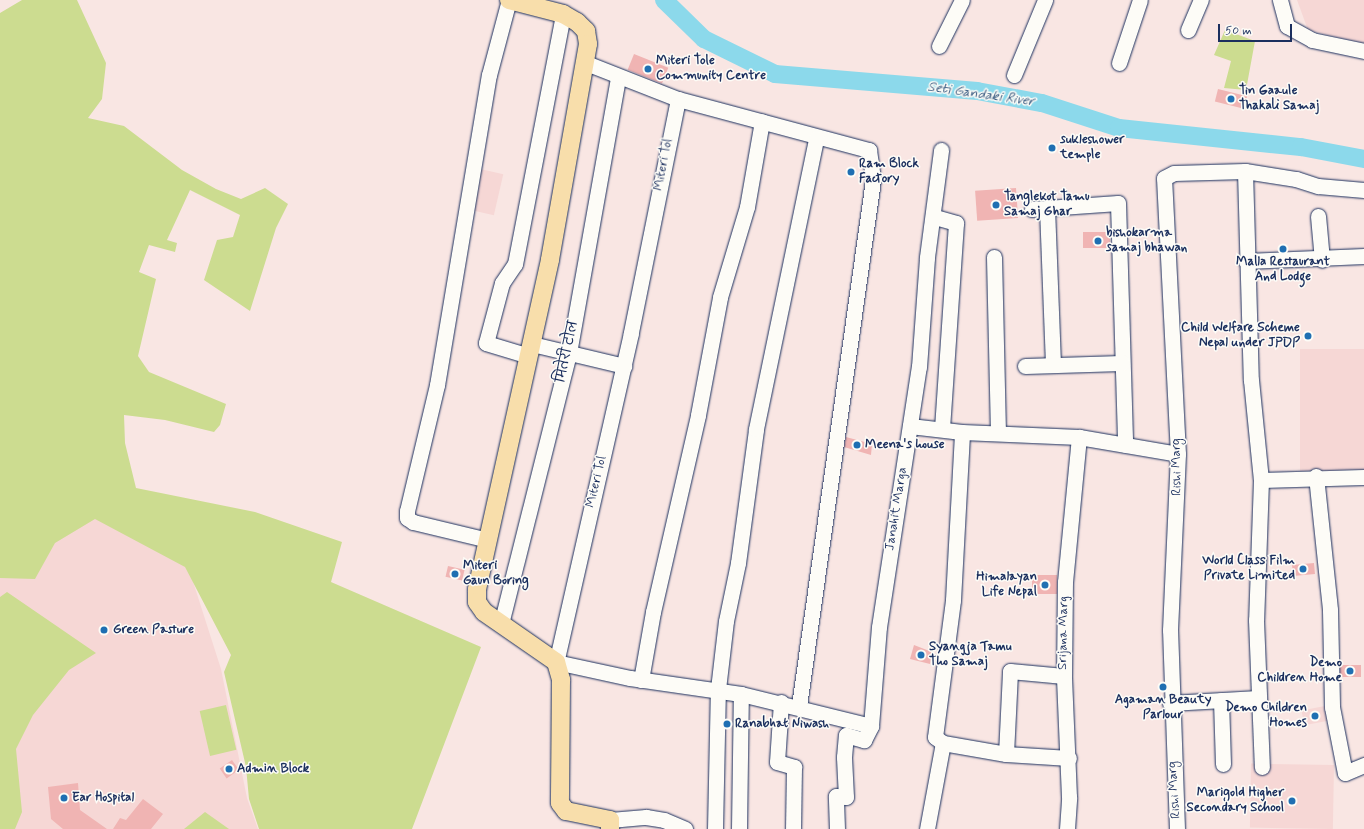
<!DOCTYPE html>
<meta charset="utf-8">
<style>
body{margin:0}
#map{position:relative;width:1364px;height:829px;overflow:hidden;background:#f9e6e3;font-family:Mynerve,"Playpen Sans Deva",sans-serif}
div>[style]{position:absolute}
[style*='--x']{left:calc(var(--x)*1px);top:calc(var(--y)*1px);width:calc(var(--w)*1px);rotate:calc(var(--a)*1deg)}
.built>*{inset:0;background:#f6d7d5;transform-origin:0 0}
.green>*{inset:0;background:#ccdc90;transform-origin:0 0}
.river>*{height:18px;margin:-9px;padding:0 9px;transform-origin:9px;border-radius:9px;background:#8cd9eb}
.building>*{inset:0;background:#f0b4b3;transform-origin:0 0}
.roads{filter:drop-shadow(0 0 1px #1b2f5e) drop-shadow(0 0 1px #1b2f5e)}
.minor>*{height:15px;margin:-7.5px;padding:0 7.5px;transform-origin:7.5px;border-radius:7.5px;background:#fdfcf7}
.major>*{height:18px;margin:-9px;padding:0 9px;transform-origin:9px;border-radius:9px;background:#f8deab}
.dots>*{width:11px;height:11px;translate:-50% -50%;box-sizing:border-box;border:2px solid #fdfcf7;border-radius:50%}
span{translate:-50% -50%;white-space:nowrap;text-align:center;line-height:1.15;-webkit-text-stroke:3px #fdfcf7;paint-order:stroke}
.poi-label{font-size:13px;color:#1b2f5e;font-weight:700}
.left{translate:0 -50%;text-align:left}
.right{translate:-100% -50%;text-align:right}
.street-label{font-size:13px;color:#1b2f5e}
.water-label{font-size:14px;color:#375a81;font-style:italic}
.scale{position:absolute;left:1218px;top:24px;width:74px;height:18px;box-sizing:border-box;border:2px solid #1b2f5e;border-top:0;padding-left:5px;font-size:12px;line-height:14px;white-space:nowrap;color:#1b2f5e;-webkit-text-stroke:3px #fdfcf7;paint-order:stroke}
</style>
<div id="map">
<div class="built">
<i style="clip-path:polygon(1297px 0,1364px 0,1364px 44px,1308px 30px)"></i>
<i style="left:476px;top:168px;width:28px;height:42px;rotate:13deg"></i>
<i style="left:1364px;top:349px;width:122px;height:64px;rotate:90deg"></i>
<i style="clip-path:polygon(0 470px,65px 493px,189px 569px,221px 669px,247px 798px,258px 829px,0 829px)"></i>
<i style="left:1325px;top:706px;width:15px;height:24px;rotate:79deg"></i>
<i style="left:1334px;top:765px;width:64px;height:83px;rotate:91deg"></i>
</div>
<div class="green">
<i style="clip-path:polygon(22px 0,77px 0,106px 63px,102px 99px,88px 118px,124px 126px,182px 170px,216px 189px,241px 199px,265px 188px,288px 204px,276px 228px,250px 311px,204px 280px,217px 240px,233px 237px,240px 215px,190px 190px,167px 240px,177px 243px,175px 252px,149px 245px,139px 272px,156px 279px,138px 356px,149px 372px,226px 404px,220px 425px,214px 432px,165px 420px,124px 415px,125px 443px,136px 488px,255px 512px,342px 542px,331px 582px,481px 647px,412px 829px,259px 829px,249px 799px,246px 767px,224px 672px,231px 655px,185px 567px,95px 519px,55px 543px,35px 579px,0 578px,0 13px)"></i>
<i style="clip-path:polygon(1225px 30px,1255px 41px,1246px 90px,1224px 88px,1231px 61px,1214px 55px)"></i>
<i style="clip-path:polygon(7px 592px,96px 653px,69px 670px,33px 715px,16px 749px,22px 812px,15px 829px,0 829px,0 597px)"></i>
<i style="left:226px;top:705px;width:46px;height:27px;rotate:77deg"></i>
<i style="clip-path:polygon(205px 812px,229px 829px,184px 829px)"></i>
</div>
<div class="river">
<i style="--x:664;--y:0;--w:56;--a:44.3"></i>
<i style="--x:704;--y:39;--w:79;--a:26.2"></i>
<i style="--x:775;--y:74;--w:203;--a:4.8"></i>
<i style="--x:977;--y:91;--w:66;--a:10.5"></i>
<i style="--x:1042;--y:103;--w:81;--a:18"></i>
<i style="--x:1119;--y:128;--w:183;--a:6"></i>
<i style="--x:1301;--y:147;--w:64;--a:10.8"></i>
</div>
<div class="building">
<i style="left:634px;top:54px;width:37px;height:17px;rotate:22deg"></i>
<i style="left:1218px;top:89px;width:30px;height:13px;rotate:14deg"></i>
<i style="left:1016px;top:188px;width:30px;height:41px;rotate:86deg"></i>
<i style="left:1110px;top:232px;width:16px;height:27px;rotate:90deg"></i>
<i style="clip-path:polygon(846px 437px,872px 444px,871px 455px,844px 447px)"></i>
<i style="left:1314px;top:563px;width:11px;height:22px;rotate:85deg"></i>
<i style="left:448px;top:566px;width:17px;height:11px;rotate:13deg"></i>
<i style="left:1032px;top:575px;width:25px;height:19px"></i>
<i style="clip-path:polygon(914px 645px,932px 652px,930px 664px,910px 659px)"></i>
<i style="left:1361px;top:665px;width:12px;height:21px;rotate:90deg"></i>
<i style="left:232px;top:760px;width:12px;height:15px;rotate:55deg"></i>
<i style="clip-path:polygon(78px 783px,80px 810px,107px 829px,63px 829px,51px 819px,48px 787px)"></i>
<i style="clip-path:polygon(143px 799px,163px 814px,151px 829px,113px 829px,120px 818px,126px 820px)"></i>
</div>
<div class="roads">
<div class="minor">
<i style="--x:1280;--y:0;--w:27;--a:75"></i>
<i style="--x:1287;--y:26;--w:29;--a:29"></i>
<i style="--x:1312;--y:40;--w:53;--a:11.9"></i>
<i style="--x:1188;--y:30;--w:33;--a:-67"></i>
<i style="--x:939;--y:46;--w:51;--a:-63.4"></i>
<i style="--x:586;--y:63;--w:99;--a:21.4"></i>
<i style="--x:678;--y:99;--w:198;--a:15"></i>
<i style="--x:869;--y:150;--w:30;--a:82"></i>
<i style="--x:873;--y:180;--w:531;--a:98.01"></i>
<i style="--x:1119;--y:63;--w:66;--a:-71.6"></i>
<i style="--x:1014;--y:75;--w:81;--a:-67.5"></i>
<i style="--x:678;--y:99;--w:239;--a:101.4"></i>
<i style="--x:631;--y:333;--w:337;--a:102.8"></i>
<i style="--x:556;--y:662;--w:76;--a:12.2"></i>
<i style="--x:630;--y:678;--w:112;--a:8.2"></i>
<i style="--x:741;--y:694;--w:134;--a:13.8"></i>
<i style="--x:1245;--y:171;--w:209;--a:88.4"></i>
<i style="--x:1251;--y:380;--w:100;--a:84.3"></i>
<i style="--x:1261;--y:480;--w:140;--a:92"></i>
<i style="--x:1256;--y:620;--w:147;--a:87.7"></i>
<i style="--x:1047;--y:208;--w:157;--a:87.8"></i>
<i style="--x:1032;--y:209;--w:86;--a:-4"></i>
<i style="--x:1118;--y:203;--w:242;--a:88.3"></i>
<i style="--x:1318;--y:216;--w:44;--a:84.8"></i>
<i style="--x:935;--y:217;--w:22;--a:16"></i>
<i style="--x:956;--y:223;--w:206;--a:93.9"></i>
<i style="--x:994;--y:257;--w:176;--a:88.7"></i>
<i style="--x:1246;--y:261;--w:118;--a:-2.4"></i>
<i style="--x:532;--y:344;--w:95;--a:13.4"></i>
<i style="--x:529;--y:356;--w:45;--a:-163.2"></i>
<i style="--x:486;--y:343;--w:62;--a:-75.1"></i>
<i style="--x:502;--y:283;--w:23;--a:-56"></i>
<i style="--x:515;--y:264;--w:255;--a:-79.1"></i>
<i style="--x:1025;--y:366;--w:97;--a:-1.8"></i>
<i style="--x:910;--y:426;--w:52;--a:6.6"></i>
<i style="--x:962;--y:432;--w:117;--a:2.4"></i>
<i style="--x:1079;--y:437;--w:100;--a:9.7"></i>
<i style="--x:1316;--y:476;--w:135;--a:84"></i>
<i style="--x:1330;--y:610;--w:97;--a:88.8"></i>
<i style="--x:1332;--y:707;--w:67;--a:78.9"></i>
<i style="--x:1345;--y:773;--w:21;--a:-23"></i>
<i style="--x:1261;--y:480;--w:103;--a:-1.7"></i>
<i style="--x:488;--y:540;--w:77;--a:-166.5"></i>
<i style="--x:413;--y:522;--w:7;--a:-146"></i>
<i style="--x:407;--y:518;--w:7;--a:-90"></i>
<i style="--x:407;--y:511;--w:130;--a:-76.6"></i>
<i style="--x:437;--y:385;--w:314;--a:-80.5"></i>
<i style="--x:489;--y:75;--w:78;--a:-75.1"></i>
<i style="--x:501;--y:624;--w:279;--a:-75.9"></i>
<i style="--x:569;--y:353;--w:280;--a:-79.9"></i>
<i style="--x:641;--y:680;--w:69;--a:-80"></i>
<i style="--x:653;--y:612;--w:202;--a:-77.1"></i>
<i style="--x:698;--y:415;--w:120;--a:-79.4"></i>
<i style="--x:720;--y:297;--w:94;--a:-73.3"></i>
<i style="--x:747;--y:207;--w:87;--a:-80.1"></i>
<i style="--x:1221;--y:700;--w:64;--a:88.2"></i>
<i style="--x:781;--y:702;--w:60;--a:93.8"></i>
<i style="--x:777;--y:762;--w:18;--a:16"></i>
<i style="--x:794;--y:767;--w:62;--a:90.9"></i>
<i style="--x:1170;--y:703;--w:88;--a:-3.3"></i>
<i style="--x:943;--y:743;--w:64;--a:9.9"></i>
<i style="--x:1006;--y:754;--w:63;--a:3.6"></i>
<i style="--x:1006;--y:754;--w:83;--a:-87.2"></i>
<i style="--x:1010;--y:671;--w:54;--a:5.3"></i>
<i style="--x:610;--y:820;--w:36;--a:-5"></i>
<i style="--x:646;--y:817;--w:18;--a:9"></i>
<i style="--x:664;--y:820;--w:23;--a:23"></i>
<i style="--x:715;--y:829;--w:140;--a:-88.8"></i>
<i style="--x:718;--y:689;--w:68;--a:-83.3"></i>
<i style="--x:726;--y:621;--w:59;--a:-78.3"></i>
<i style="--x:738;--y:563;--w:135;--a:-82.3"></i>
<i style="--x:756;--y:429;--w:297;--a:-78.3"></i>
<i style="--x:739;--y:829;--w:135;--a:-89.2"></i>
<i style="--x:837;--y:829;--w:33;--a:-92"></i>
<i style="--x:836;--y:796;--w:10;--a:6"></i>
<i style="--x:846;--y:797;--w:40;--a:-92.9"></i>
<i style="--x:844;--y:757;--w:22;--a:-85"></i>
<i style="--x:846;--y:735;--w:19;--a:16"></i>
<i style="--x:864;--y:740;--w:16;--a:-63"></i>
<i style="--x:871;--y:726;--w:99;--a:-85.4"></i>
<i style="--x:879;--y:627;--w:263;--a:-81.3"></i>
<i style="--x:919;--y:367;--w:110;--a:-85.8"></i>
<i style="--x:927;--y:257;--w:108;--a:-82.5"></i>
<i style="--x:927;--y:829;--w:87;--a:-79.5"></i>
<i style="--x:943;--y:743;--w:10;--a:-143"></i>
<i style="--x:935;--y:737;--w:138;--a:-82.5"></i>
<i style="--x:953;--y:600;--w:168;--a:-86.9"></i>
<i style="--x:1067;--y:829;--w:32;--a:-86"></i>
<i style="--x:1069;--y:797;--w:121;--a:-92.4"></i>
<i style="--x:1064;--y:676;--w:94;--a:-89.4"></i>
<i style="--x:1065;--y:582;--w:146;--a:-84.5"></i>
<i style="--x:1177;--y:829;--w:199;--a:-92"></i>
<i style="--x:1170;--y:630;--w:176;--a:-87.4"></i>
<i style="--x:1178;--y:454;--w:276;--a:-92.9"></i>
<i style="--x:1164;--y:178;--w:11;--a:-27"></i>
<i style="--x:1174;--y:173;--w:71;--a:-1.6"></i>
<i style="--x:1245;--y:171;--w:52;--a:8.9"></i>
<i style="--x:1296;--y:179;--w:23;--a:18"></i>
<i style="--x:1318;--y:186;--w:46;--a:5"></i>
</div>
<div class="major">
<i style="--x:509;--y:0;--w:56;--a:14.5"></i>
<i style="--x:563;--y:14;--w:16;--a:30"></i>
<i style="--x:577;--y:22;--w:13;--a:45"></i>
<i style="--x:586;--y:31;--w:13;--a:81"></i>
<i style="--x:588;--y:44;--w:219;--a:100"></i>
<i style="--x:550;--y:260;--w:338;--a:102.5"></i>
<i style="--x:477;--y:590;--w:12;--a:90"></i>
<i style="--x:477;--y:602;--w:12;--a:55"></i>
<i style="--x:484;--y:612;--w:88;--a:34.8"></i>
<i style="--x:556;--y:662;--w:19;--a:74"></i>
<i style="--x:561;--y:680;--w:123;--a:90.5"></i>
<i style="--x:560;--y:803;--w:10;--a:53"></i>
<i style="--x:566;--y:811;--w:45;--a:11.6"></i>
<i style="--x:610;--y:820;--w:9;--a:90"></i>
</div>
</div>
<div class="dots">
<i style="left:648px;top:69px;background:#1f6fb2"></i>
<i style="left:1231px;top:99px;background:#1f6fb2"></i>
<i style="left:1052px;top:148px;background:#1f6fb2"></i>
<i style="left:851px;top:172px;background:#1f6fb2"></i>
<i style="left:996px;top:205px;background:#1f6fb2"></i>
<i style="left:1098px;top:241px;background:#1f6fb2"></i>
<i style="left:1283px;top:249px;background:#1f6fb2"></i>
<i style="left:1308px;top:336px;background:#1f6fb2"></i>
<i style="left:857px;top:445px;background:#1f6fb2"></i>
<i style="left:1303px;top:569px;background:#1f6fb2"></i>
<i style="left:455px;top:574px;background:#1f6fb2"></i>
<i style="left:1045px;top:585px;background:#1f6fb2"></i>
<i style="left:104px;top:630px;background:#1f6fb2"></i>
<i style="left:921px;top:655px;background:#1f6fb2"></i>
<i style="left:1350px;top:671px;background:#1f6fb2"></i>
<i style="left:1163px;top:687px;background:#1f6fb2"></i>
<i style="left:1315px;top:716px;background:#1f6fb2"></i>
<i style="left:727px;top:724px;background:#1f6fb2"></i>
<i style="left:229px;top:769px;background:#1f6fb2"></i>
<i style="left:64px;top:798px;background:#1f6fb2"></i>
<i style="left:1292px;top:801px;background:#1f6fb2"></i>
</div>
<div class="poi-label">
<span class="left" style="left:656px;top:69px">Miteri Tole<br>Community Centre</span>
<span class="left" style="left:1239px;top:99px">Tin Gaaule<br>Thakali Samaj</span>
<span class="left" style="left:1060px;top:148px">sukleshower<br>temple</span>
<span class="left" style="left:859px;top:172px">Ram Block<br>Factory</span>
<span class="left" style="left:1004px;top:205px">Tanglekot Tamu<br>Samaj Ghar</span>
<span class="left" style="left:1106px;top:241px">bishokarma<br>samaj bhawan</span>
<span style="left:1283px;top:270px">Malla Restaurant<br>And Lodge</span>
<span class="right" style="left:1300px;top:336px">Child Welfare Scheme<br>Nepal under JPDP</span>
<span class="left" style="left:865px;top:445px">Meena's house</span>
<span class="right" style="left:1295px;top:569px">World Class Film<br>Private Limited</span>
<span class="left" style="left:463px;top:574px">Miteri<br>Gaun Boring</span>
<span class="right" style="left:1037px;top:585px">Himalayan<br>Life Nepal</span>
<span class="left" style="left:113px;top:630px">Green Pasture</span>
<span class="left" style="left:929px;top:655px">Syangja Tamu<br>Tho Samaj</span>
<span class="right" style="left:1342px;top:671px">Demo<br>Children Home</span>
<span style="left:1163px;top:708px">Agaman Beauty<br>Parlour</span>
<span class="right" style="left:1307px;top:716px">Demo Children<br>Homes</span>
<span class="left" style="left:735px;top:724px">Ranabhat Niwash</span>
<span class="left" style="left:237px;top:769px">Admin Block</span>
<span class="right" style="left:1284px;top:801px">Marigold Higher<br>Secondary School</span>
<span class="left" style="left:72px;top:798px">Ear Hospital</span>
</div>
<div class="street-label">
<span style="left:664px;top:165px;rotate:-79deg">Miteri Tol</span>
<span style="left:568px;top:352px;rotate:-78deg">मितेरी टोल</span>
<span style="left:1177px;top:467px;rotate:-90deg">Rishi Marg</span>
<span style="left:597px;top:482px;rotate:-77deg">Miteri Tol</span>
<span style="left:897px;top:509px;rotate:-81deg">Janahit Marga</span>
<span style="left:1064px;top:633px;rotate:-89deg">Srijana Marg</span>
<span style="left:1175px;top:790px;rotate:-94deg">Rishi Marg</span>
</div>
<div class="water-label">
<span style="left:981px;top:94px;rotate:8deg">Seti Gandaki River</span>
</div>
<div class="scale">50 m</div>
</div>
